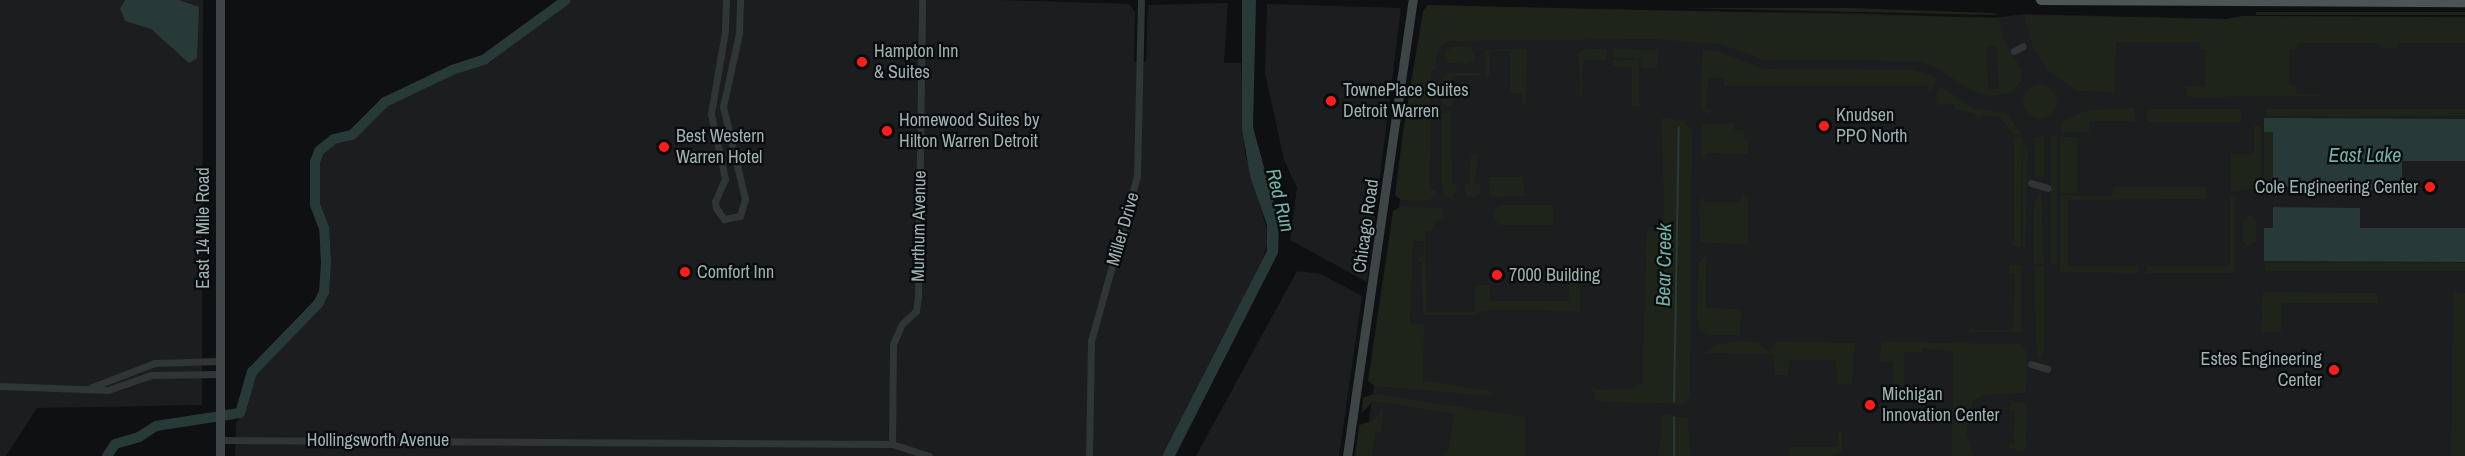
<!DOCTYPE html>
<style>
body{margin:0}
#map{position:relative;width:2465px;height:456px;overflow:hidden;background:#0f1011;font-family:"Archivo Narrow",sans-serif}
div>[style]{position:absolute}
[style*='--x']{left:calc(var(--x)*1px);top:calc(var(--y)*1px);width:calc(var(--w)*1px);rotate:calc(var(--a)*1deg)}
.built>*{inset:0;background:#1b1d1e}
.green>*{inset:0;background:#1f241b;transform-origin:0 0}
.round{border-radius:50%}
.water>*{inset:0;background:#283a37}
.stream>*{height:1.5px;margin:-0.75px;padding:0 0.75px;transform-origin:0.75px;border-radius:0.75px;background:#283a37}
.river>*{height:10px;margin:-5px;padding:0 5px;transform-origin:5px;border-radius:5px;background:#283a37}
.minor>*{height:7px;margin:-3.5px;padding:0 3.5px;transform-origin:3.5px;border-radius:3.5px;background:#303536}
.secondary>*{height:9px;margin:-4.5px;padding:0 4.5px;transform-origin:4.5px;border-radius:4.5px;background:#3e4546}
.primary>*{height:10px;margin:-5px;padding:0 5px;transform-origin:5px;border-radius:5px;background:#4c5455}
.dots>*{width:16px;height:16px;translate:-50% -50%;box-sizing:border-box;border:3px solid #0a0b0c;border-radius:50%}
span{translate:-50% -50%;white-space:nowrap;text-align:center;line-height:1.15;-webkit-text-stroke:4.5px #0a0b0c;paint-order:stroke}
.poi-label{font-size:18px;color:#9fb2b3}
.left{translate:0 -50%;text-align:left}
.right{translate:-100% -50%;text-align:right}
.street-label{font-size:18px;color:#9fb2b3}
.water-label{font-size:20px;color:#72b2a7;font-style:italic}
</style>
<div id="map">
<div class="built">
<i style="clip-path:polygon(0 0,203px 0,202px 405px,37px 408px,6px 456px,0 456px)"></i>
<i style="clip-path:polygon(572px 0,998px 0,1129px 4px,1135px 12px,1134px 62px,1146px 62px,1148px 5px,1228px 3px,1224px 63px,1241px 63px,1245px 153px,1269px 237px,1261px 265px,1162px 456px,235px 456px,236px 423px,244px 411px,253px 375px,308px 320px,326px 296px,330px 260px,318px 201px,316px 164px,320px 155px,333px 143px,353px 137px,387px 104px,421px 86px,476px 66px)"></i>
<i style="clip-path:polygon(1267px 4px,1401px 8px,1367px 282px,1290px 240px,1297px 188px,1284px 160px,1265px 73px)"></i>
<i style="clip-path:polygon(1427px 9px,1851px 13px,1993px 18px,2025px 14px,2226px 19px,2244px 16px,2465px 17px,2465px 456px,1364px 456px)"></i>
<i style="clip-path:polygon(1297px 271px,1321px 274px,1362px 296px,1339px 456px,1196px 456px)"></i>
</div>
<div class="green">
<i style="clip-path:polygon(evenodd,1428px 5px,1999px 18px,2003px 39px,2021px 68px,2023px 78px,2012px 92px,1989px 96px,1972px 91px,1937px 68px,1918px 61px,1764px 60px,1721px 44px,1653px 39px,1446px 41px,1436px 53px,1436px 70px,1431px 71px,1430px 190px,1436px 190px,1436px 195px,1428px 201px,1401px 200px,1395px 195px,1404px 125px,1423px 11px,1428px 5px,1997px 46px,1999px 89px,1988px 90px,1987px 47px,1997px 46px)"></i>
<i style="clip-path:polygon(1678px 8px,1850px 8px,1992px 13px,1998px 15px)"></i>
<i style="left:2256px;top:12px;width:209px;height:3px"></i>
<i style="clip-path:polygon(2024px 15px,2226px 19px,2244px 16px,2465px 17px,2465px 43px,2397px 43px,2397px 48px,2380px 48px,2379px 43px,2297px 43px,2297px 49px,2289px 49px,2289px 85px,2296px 85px,2297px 94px,2328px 96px,2188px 97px,2186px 87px,2205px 86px,2205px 49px,2200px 49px,2199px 42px,2116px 42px,2115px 92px,2076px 91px,2046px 69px,2032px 45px)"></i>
<i style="clip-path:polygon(1452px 47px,1470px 47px,1476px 59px,1468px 64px,1448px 63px,1445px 53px)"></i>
<i style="clip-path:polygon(1527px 49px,1526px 103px,1522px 103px,1522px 93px,1510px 93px,1510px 51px,1490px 51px,1490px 76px,1485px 76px,1485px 50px)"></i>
<i style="clip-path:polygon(1585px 49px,1607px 49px,1606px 60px,1583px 60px,1581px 106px,1578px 53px)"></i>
<i style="clip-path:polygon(1614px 49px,1658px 50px,1657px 68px,1641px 68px,1641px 59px,1613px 57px)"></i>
<i style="clip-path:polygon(1703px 50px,1717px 51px,1765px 69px,1914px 70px,1937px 78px,1929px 94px,1928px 86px,1724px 86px,1723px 78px,1708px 78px,1707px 110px,1713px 111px,1707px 114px,1700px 107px)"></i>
<i style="clip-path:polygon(1613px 60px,1639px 60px,1639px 106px,1632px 106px,1632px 67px,1613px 66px)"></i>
<i style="clip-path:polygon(1447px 73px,1480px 73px,1479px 76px,1452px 76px,1453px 107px,1442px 104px,1443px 77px)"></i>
<i class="round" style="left:2023px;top:85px;width:34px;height:34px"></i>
<i style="clip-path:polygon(1941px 86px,1975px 109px,2006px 113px,2022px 135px,2014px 136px,2000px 117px,1981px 116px,1979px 120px,1975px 114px,1955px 109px,1954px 104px,1941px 104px,1938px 108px,1936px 97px)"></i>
<i style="clip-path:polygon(2134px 108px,2136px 121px,2089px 121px,2089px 132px,2062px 132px,2060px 127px,2065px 120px,2085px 111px)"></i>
<i style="left:2147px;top:109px;width:94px;height:13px"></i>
<i style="left:2266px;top:109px;width:199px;height:7px"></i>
<i style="clip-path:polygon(1442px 113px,1451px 113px,1452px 184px,1458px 184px,1452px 199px,1445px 196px,1442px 188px)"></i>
<i style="clip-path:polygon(1662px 118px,1684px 121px,1692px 131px,1690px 397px,1683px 404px,1595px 401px,1591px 385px,1595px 390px,1635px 389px,1636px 384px,1642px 383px,1647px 229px,1661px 230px,1664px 220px)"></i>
<i style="clip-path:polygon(1734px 123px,1734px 130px,1748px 130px,1744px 131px,1744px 138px,1748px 139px,1748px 154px,1707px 153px,1703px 160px,1700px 154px,1702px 124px)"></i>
<i style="clip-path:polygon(2254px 126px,2261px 126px,2261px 189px,2231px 191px,2231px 154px,2254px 154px)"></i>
<i style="left:2264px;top:132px;width:9px;height:54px"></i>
<i style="clip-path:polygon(2051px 136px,2057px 136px,2057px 264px,2050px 264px)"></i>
<i style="clip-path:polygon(2022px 137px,2021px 247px,2014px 246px,2009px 243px,2014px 241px,2014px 138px)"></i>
<i style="clip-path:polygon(2023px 137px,2028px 151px,2025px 246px,2023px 246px)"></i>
<i style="left:2035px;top:137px;width:9px;height:40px"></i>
<i style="left:2060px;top:137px;width:17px;height:56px"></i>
<i style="clip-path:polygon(1471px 149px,1471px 155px,1478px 155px,1475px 184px,1480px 185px,1480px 194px,1474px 198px,1466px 196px,1465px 191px,1465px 184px,1470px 184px)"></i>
<i style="clip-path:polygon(1488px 177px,1523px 177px,1525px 196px,1491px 197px)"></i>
<i style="clip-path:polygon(2113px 187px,2206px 187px,2206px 199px,2068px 200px,2068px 266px,2138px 266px,2138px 273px,2060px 272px,2060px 195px,2112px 196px)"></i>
<i style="clip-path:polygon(2041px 193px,2044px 264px,2034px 264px,2034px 202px)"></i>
<i style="clip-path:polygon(1704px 196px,1704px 202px,1740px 202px,1741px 196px,1748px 196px,1748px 245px,1700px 242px,1699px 203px)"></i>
<i style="clip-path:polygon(2230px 197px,2235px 197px,2235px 273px,2147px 273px,2147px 266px,2230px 266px)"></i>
<i style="clip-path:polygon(1500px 205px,1553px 205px,1553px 225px,1500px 225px,1494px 220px,1493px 211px)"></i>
<i style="clip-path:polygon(1400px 207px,1442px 208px,1443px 218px,1435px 222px,1432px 231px,1425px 230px,1426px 312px,1475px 312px,1475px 285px,1490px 285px,1490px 301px,1569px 301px,1569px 266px,1581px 266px,1580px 311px,1492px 310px,1479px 311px,1477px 315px,1423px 315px,1422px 262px,1417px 259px,1424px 254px,1424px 241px,1413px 241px,1410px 323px,1424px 324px,1423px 381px,1486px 390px,1493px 392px,1492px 396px,1375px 386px,1368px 381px,1393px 211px)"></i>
<i style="clip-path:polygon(2251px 215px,2256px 220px,2256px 241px,2247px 246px,2243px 241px,2243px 220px)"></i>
<i style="clip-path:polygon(1706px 255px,1706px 308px,1741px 309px,1740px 335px,1707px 335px,1697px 325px,1698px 264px)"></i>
<i style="left:2265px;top:263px;width:200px;height:8px"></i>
<i style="clip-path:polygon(2009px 265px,2021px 265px,2021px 332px,1969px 332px,1970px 325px,1973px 330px,2009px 330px,2014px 325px,2015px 274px,2009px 273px)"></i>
<i style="clip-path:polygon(2034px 266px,2044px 266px,2044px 352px,2037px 361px)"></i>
<i style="clip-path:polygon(2263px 292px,2377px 293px,2378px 303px,2281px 303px,2281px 332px,2261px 332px)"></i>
<i style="clip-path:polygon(2453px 292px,2465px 293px,2465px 456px,2451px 456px)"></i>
<i style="clip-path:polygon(1742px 341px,1759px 343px,1769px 352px,1776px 342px,1855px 343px,1852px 384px,1837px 384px,1836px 360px,1789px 360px,1788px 375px,1775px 375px,1774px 354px,1706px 353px,1715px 345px)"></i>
<i style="clip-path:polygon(1882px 342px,2021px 344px,2027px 352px,2026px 393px,1987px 394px,1973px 400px,1966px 432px,1973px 456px,1952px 456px,1953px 352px,1922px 348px,1922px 352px,1904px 352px,1904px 386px,1893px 386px,1893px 362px,1879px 361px)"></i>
<i style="clip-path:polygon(1373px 394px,1525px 417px,1526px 456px,1444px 456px,1448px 452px,1454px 414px,1373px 401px,1362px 413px,1363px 398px)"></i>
<i style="clip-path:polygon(2012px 402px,2024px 403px,2027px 408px,2026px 446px,2022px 451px,2009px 448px,2009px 444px,2014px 443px,2015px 410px,2009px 410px)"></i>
<i style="clip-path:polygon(1383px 407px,1382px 433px,1376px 432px,1372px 456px,1355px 456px,1359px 425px,1373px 421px)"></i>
<i style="clip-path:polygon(1662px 414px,1688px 418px,1690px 456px,1659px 456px)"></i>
<i style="clip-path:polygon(1842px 431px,1842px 452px,1829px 456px,1789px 456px,1788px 447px,1838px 447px,1838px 432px)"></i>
</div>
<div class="water">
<i style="clip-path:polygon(125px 0,179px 0,199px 7px,197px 58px,189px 63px,151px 29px,125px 21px,120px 8px)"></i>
<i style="clip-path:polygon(1242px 0,1256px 0,1253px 127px,1279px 222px,1278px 253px,1175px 456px,1162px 456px,1267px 251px,1267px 225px,1250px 176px,1242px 129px)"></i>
<i style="clip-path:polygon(2264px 118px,2465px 119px,2465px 161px,2402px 161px,2402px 185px,2395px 185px,2395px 190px,2300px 190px,2273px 184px,2273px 132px,2264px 132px)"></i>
<i style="clip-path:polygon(2273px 207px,2360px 208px,2360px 228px,2465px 228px,2465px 262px,2264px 261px,2264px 228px,2273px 228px)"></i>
</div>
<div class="stream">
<i style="--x:1674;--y:402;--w:274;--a:-89"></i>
<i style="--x:1674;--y:456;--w:38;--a:-90"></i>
</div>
<div class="river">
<i style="--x:107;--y:456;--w:14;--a:-56"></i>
<i style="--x:115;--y:444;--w:25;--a:-16"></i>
<i style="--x:139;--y:437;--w:20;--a:-33"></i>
<i style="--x:156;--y:426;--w:85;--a:-8.8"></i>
<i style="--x:240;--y:413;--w:43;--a:-73.7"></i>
<i style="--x:252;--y:372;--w:95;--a:-45.9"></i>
<i style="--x:318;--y:304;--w:13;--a:-63"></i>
<i style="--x:324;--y:292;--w:29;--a:-86"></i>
<i style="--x:326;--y:263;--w:35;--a:-93"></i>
<i style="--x:324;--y:228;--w:26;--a:-111"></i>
<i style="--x:315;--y:204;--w:42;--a:-90"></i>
<i style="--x:315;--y:162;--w:12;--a:-70"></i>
<i style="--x:319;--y:151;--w:19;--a:-39"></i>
<i style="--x:334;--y:139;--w:18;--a:-13"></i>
<i style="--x:352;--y:135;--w:47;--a:-45"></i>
<i style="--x:385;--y:102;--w:74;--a:-25.5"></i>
<i style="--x:452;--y:70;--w:35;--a:-18"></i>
<i style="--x:485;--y:59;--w:100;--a:-36.1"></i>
</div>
<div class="minor">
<i style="--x:726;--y:0;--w:31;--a:92"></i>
<i style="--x:725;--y:31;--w:84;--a:99.6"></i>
<i style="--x:711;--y:114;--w:66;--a:77.8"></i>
<i style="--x:725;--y:179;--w:24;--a:114"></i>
<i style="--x:715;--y:201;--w:7;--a:82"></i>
<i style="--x:716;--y:208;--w:14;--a:54"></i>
<i style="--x:724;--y:219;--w:16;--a:-11"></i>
<i style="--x:740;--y:216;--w:18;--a:-74"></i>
<i style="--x:745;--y:199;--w:95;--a:-103.4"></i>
<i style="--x:723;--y:107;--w:76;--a:-77.8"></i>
<i style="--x:739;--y:33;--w:33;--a:-88"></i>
<i style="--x:2014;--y:51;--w:10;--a:-29"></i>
<i style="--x:2031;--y:183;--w:17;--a:17"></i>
<i style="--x:2031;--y:364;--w:17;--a:17"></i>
<i style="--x:0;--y:386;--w:108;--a:2.1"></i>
<i style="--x:108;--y:390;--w:46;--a:-19.2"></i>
<i style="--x:151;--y:375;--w:69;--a:-0.8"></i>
<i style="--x:92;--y:387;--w:67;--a:-20.9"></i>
<i style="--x:155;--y:363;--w:64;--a:-1.8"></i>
<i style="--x:220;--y:440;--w:672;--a:0.34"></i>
<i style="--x:892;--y:444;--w:39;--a:18"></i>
<i style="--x:892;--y:444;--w:100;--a:-89.4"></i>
<i style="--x:893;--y:344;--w:22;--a:-66"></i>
<i style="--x:902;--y:324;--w:19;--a:-43"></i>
<i style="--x:916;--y:311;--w:14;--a:-82"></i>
<i style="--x:918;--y:297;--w:297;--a:-89.2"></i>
<i style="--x:1089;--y:456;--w:115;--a:-89"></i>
<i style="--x:1091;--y:341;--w:171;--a:-74.4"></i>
<i style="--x:1137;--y:176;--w:176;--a:-88.7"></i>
</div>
<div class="secondary">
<i style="--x:220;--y:456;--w:456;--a:-90"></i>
<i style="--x:1347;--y:456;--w:461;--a:-81.8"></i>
</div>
<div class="primary">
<i style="--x:2041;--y:0;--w:424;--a:0.3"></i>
</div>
<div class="dots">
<i style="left:862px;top:62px;background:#ff1d19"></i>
<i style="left:1331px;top:101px;background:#ff1d19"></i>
<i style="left:1824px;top:126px;background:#ff1d19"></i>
<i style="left:887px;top:131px;background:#ff1d19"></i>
<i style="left:664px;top:147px;background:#ff1d19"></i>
<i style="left:2430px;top:187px;background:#ff1d19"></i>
<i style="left:685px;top:272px;background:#ff1d19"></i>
<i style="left:1497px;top:275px;background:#ff1d19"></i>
<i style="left:2334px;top:370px;background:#ff1d19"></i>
<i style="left:1870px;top:405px;background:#ff1d19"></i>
</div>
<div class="poi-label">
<span class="left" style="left:874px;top:62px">Hampton Inn<br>&amp; Suites</span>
<span class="left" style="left:1343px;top:101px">TownePlace Suites<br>Detroit Warren</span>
<span class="left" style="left:1836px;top:126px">Knudsen<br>PPO North</span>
<span class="left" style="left:899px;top:131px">Homewood Suites by<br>Hilton Warren Detroit</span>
<span class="left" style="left:676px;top:147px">Best Western<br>Warren Hotel</span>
<span class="right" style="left:2418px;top:187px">Cole Engineering Center</span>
<span class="left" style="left:697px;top:272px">Comfort Inn</span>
<span class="left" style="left:1509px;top:275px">7000 Building</span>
<span class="right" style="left:2322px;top:370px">Estes Engineering<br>Center</span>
<span class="left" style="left:1882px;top:405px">Michigan<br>Innovation Center</span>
</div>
<div class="street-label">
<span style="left:919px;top:226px;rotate:-89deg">Murthum Avenue</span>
<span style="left:1366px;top:226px;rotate:-82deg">Chicago Road</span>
<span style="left:203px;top:228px;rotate:-90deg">East 14 Mile Road</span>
<span style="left:1123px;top:229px;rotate:-74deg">Miller Drive</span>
<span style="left:378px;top:440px">Hollingsworth Avenue</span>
</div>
<div class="water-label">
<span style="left:2365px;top:154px">East Lake</span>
<span style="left:1281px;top:200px;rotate:76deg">Red Run</span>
<span style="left:1663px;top:265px;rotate:-89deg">Bear Creek</span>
</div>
</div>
